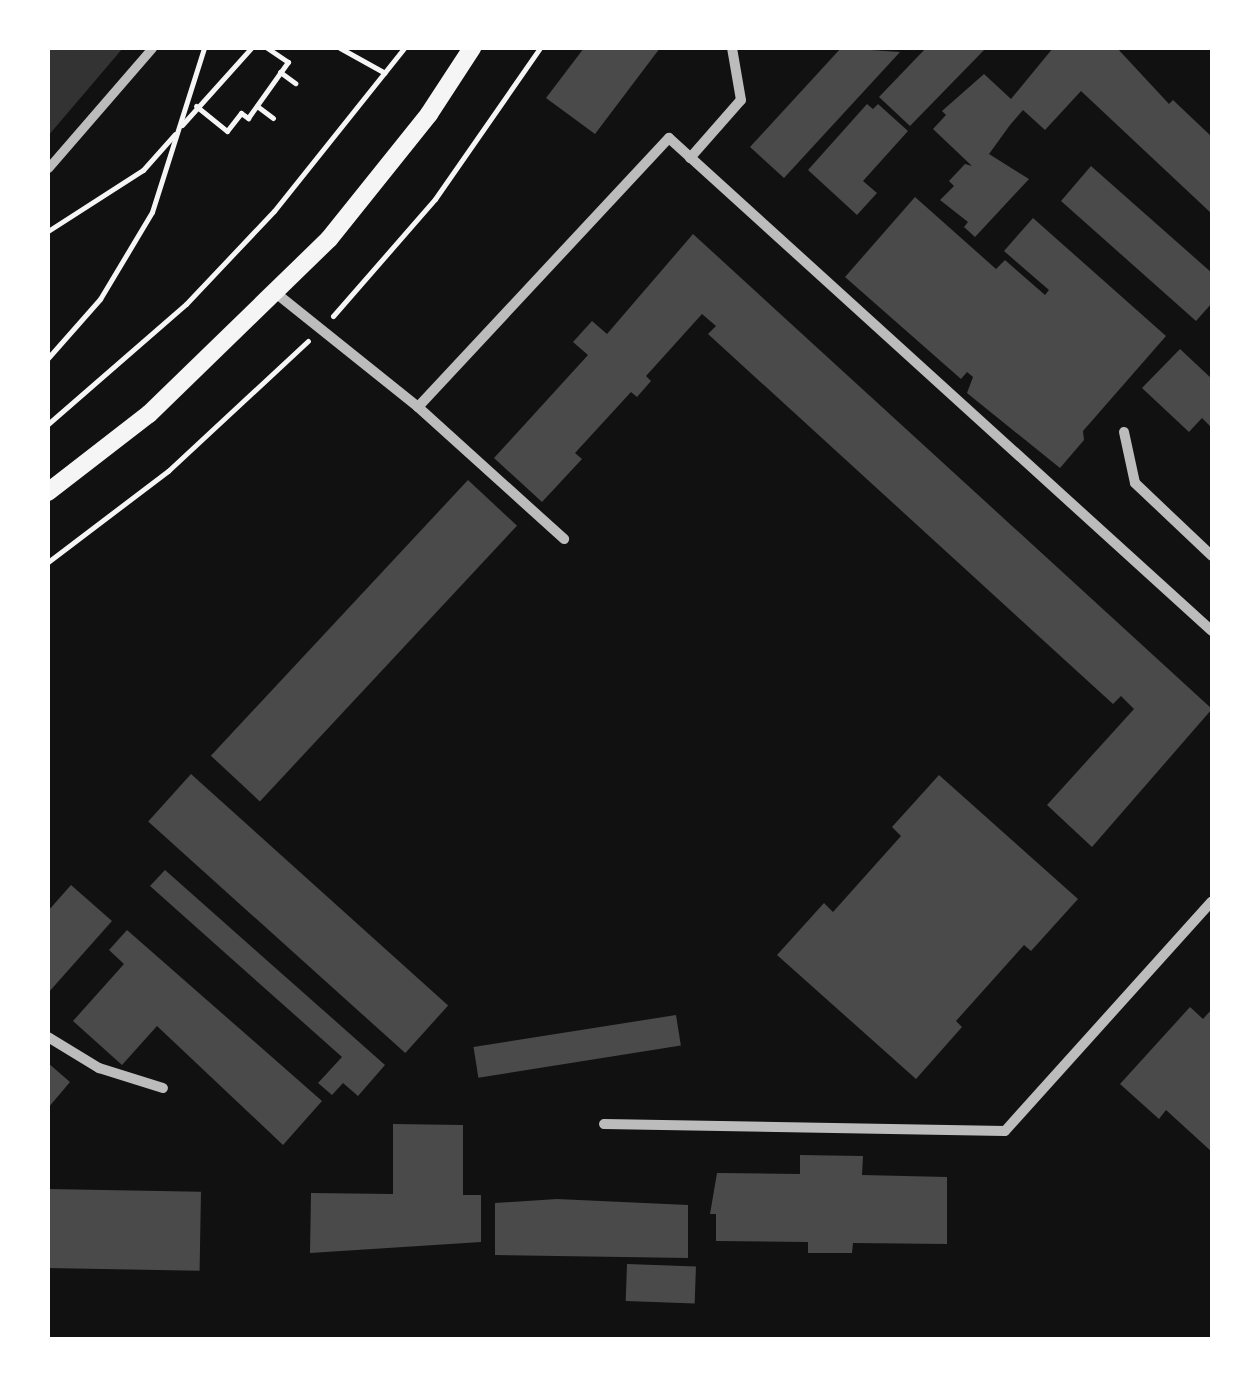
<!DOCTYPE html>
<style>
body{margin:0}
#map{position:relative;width:1260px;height:1387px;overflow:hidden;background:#111;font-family:Manrope,sans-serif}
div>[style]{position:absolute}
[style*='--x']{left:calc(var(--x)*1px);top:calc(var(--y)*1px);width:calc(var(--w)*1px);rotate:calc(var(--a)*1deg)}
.water>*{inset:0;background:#333}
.building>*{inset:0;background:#4a4a4a;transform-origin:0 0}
.path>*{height:5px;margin:-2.5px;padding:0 2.5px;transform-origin:2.5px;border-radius:2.5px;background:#f5f5f5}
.pedestrian>*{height:9px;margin:-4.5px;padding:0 4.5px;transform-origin:4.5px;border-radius:4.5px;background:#bcbcbc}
.minor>*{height:10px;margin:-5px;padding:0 5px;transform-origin:5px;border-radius:5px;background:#bcbcbc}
.primary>*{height:18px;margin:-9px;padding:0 9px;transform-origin:9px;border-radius:9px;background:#f5f5f5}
span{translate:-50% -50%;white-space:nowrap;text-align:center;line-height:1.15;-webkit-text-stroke:8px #fff;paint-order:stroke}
.frame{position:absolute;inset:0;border:50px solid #fff;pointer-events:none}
</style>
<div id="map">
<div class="water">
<i style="clip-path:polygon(48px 48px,123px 48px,48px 136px)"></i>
</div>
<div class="building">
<i style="clip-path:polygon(584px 48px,660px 48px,595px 134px,546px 98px)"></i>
<i style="clip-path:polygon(841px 48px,900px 52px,784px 178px,750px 147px)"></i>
<i style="clip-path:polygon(926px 48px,986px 48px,910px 126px,879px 97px)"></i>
<i style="clip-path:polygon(1053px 48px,1117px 48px,1169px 104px,1173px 100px,1212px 137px,1212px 214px,1081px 91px,1045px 130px,1023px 110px,1010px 125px,989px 154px,1029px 179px,975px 237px,964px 227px,968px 222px,940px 200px,954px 186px,949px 181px,965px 164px,972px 166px,933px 129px,946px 115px,942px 111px,984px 74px,1011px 99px)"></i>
<i style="clip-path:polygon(867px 104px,873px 109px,878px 104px,908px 131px,863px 181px,877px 193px,857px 215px,808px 170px)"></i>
<i style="clip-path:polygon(1091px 166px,1212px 273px,1212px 303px,1196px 321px,1061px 201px)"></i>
<i style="clip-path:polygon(915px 197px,996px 269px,1005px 260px,1045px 295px,1049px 290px,1004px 251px,1033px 218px,1166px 336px,1083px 431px,1084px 440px,1060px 468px,967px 393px,973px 377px,967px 372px,961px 379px,845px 277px)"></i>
<i style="clip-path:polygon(693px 234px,1212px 709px,1092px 847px,1047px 805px,1134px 709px,1121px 696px,1113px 704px,708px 334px,716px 326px,702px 314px,646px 376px,651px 381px,637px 397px,631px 392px,575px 453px,582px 459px,542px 502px,494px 458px,588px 355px,573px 342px,592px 321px,607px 334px)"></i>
<i style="clip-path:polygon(1180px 349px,1212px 379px,1212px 428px,1202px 418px,1189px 432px,1142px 388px)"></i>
<i style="left:468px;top:480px;width:67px;height:377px;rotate:43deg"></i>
<i style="left:191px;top:774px;width:346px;height:64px;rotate:42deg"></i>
<i style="clip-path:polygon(939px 775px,1078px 899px,1031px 951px,1024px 945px,956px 1021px,962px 1027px,916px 1079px,777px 955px,824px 903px,833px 912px,901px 836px,892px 827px)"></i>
<i style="clip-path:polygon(165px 870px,385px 1065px,358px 1096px,343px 1083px,332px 1095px,318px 1083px,342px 1057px,150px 886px)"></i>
<i style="clip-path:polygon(71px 885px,112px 921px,48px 993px,48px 911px)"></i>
<i style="clip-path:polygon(127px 930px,322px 1101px,283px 1145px,157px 1026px,122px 1065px,73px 1021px,124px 964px,109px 950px)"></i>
<i style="clip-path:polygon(1190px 1007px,1203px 1019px,1212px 1009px,1212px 1152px,1166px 1110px,1159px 1119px,1120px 1084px)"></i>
<i style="left:676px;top:1015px;width:31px;height:205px;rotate:81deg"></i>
<i style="clip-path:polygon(48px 1063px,70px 1082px,48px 1108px)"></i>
<i style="clip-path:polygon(393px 1124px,463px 1125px,463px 1195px,481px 1195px,481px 1242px,310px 1253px,311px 1193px,393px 1194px)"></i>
<i style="clip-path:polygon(800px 1155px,863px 1156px,862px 1175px,947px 1177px,947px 1244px,853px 1243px,852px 1253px,808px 1253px,808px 1242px,716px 1241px,716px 1214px,710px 1214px,717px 1173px,800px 1174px)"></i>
<i style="left:48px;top:1189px;width:153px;height:79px;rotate:1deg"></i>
<i style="clip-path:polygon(557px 1199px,688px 1205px,688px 1258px,495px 1255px,495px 1203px)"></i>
<i style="left:627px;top:1264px;width:69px;height:37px;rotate:2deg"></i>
</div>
<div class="path">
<i style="--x:340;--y:48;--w:51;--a:29.1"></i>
<i style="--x:280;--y:72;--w:19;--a:36"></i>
<i style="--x:196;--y:106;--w:40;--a:39"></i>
<i style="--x:227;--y:131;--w:23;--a:-52"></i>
<i style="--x:241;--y:113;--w:9;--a:36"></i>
<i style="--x:248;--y:118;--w:69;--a:-54.5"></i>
<i style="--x:288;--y:62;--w:25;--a:-146"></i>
<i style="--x:257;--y:106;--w:20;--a:37"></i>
<i style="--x:182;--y:125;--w:103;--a:-48.1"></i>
<i style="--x:48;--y:231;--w:113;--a:-32.7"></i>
<i style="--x:143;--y:170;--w:48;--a:-48.4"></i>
<i style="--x:333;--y:316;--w:155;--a:-48.9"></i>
<i style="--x:435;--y:199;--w:184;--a:-55.2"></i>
<i style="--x:48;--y:358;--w:79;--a:-48.6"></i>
<i style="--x:100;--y:299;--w:101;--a:-59.1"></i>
<i style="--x:152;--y:212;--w:172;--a:-72.4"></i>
<i style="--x:48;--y:424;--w:183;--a:-41"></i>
<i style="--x:186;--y:304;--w:128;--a:-46.6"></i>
<i style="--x:274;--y:211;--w:208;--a:-51.4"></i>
<i style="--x:48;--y:562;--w:151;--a:-37.2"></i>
<i style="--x:168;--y:471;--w:191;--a:-42.9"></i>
</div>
<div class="pedestrian">
<i style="--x:48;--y:168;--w:159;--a:-49.1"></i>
</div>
<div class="minor">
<i style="--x:690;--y:158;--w:77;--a:-48.7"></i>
<i style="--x:741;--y:100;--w:53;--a:-99.8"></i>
<i style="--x:277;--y:294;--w:181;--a:38.7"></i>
<i style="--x:418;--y:407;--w:197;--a:42.1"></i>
<i style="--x:418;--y:407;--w:368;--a:-47"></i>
<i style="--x:669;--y:138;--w:733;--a:42.24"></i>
<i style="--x:1124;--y:432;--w:52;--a:77.8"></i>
<i style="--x:1135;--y:483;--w:106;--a:43.5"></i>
<i style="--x:48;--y:1037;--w:60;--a:31.3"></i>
<i style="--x:99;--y:1068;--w:67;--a:17.4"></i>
<i style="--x:604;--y:1124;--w:401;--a:1"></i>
<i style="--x:1005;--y:1131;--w:309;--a:-48"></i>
</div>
<div class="primary">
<i style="--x:48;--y:492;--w:128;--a:-37.7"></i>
<i style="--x:149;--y:414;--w:251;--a:-44.2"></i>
<i style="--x:329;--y:239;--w:160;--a:-51.3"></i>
<i style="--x:429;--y:114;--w:79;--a:-56.9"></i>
</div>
<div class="frame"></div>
</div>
